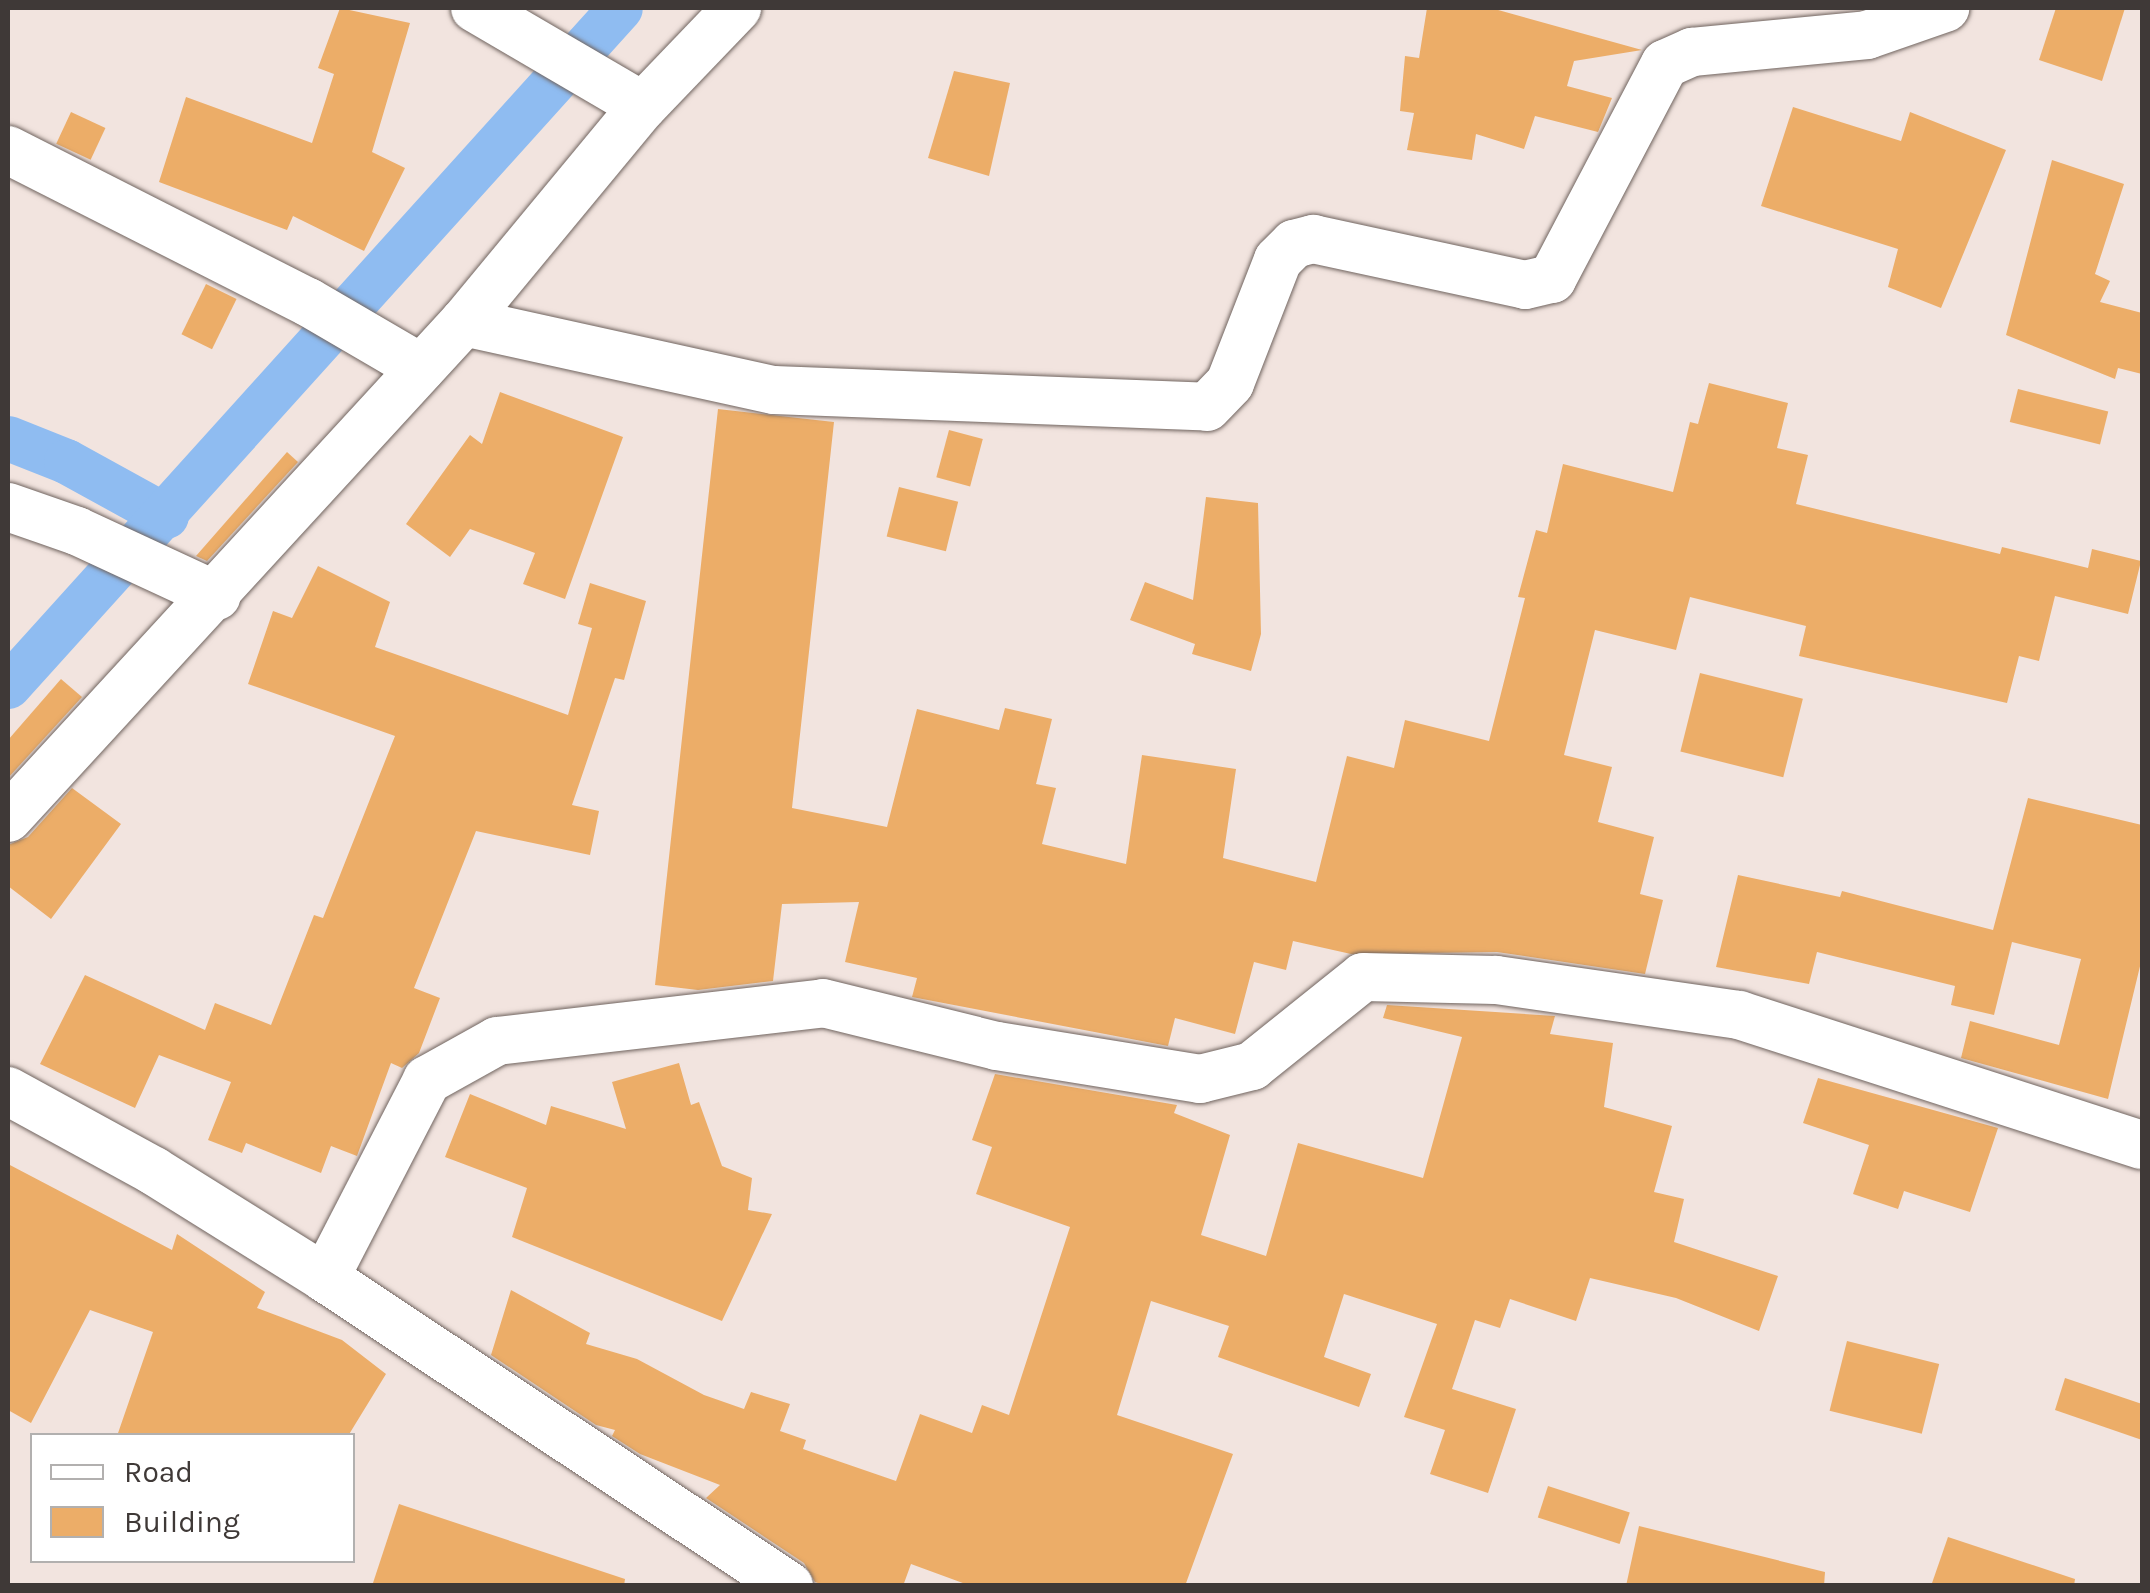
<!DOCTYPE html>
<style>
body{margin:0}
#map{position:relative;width:2150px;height:1593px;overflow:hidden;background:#f2e4df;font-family:Karla,sans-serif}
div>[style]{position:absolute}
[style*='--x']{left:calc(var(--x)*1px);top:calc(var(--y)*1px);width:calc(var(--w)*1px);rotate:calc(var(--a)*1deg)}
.canal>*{height:45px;margin:-22.5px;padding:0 22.5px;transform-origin:22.5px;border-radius:22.5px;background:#8fbcf1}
.building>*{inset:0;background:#ecad68;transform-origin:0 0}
.roads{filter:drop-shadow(0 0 2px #70645f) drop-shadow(0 0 2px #70645f)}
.minor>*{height:48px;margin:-24px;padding:0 24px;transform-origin:24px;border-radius:24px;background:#fff}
span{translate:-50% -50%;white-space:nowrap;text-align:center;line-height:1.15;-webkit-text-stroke:8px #fff;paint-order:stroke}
.frame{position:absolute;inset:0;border:10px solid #3f3937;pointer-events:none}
.legend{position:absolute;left:30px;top:1433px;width:325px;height:130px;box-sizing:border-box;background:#fff;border:2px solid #b2b0af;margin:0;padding:12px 18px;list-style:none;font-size:30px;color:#3f3937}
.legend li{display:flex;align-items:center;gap:20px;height:50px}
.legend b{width:50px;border:2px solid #b2b0af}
</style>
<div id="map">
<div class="canal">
<i style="--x:8;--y:438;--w:62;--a:21.6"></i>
<i style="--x:66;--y:461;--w:114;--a:28.8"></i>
<i style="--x:8;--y:686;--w:913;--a:-47.93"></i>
</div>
<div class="building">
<i style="clip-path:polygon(340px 8px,410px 23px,372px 152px,405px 168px,364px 251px,293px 216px,287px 230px,159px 182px,186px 97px,312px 143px,334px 74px,318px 68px)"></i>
<i style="clip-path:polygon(1427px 8px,1491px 8px,1642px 50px,1574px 61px,1567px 86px,1612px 98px,1598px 132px,1535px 116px,1524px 149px,1476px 134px,1472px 160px,1407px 150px,1414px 113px,1400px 111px,1405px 56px,1419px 58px)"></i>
<i style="clip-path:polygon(2056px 8px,2125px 8px,2102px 81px,2039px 60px)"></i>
<i style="clip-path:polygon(954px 71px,1010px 83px,989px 176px,928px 158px)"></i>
<i style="clip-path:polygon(1793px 107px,1901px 141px,1910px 112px,2006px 150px,1941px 308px,1888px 287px,1898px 249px,1761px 206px)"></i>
<i style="left:71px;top:112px;width:38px;height:35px;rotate:25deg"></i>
<i style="clip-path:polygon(2052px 160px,2124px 184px,2095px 274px,2110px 281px,2100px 302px,2142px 313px,2142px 374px,2118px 368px,2115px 379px,2006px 335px)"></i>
<i style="left:206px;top:284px;width:34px;height:56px;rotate:26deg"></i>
<i style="clip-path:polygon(1709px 383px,1788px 403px,1777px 448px,1808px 455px,1796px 504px,2000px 554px,2002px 547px,2088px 568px,2092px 549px,2141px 561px,2128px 614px,2055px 596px,2039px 661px,2019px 656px,2007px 703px,1799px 656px,1806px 626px,1690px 597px,1676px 650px,1595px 630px,1564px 755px,1612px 767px,1598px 822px,1654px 837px,1640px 894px,1663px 900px,1645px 974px,1497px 952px,1351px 954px,1293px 941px,1286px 970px,1254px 962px,1235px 1034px,1175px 1018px,1168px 1046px,912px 997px,917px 978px,845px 962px,859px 902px,782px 904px,773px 981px,698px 990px,655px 985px,718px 409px,834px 422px,792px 808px,887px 827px,917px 709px,999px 730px,1005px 708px,1052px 719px,1036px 784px,1056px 788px,1042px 844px,1126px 864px,1142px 755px,1236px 769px,1223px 858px,1316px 882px,1347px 756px,1394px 768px,1405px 720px,1489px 741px,1525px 598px,1518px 597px,1536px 530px,1547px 533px,1563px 464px,1673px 492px,1690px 422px,1698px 424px)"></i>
<i style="left:2018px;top:389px;width:93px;height:34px;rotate:14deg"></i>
<i style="clip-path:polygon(500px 392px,623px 437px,565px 599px,523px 584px,535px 553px,470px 529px,450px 557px,406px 524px,470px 435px,482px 444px)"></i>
<i style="left:949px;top:430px;width:35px;height:49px;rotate:15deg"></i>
<i style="clip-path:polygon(287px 452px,298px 462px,207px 561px,196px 556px)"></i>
<i style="left:899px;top:487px;width:61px;height:51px;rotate:14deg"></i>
<i style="clip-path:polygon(1206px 497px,1258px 503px,1261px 634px,1251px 671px,1192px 654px,1195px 644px,1130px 620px,1145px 582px,1193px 600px)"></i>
<i style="clip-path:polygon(318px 566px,390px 602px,375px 647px,568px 715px,592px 628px,578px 624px,590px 583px,646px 601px,624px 680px,615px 678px,572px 805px,599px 811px,590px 855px,476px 831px,414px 988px,440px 998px,419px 1053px,402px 1068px,391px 1063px,357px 1156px,331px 1146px,321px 1173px,246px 1143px,242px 1153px,208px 1140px,231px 1082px,159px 1055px,135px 1108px,40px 1064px,85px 975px,205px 1030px,215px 1003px,271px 1025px,314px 915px,323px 918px,395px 736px,248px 684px,273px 611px,292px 618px)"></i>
<i style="left:1700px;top:673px;width:106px;height:81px;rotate:14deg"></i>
<i style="clip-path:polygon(61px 679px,82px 697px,8px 778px,8px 740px)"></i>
<i style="clip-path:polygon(72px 788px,121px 824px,51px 919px,8px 886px,8px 845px,28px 837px)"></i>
<i style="clip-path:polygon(2028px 798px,2142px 825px,2142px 958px,2108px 1099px,1961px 1058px,1970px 1021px,2059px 1045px,2081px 959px,2012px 942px,1994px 1015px,1951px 1005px,1955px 986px,1817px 952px,1809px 984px,1716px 967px,1738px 875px,1840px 897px,1842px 891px,1993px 930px)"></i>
<i style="clip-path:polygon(1387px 1005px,1555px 1016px,1550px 1034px,1613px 1043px,1604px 1107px,1672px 1126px,1654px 1192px,1684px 1199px,1674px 1242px,1778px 1276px,1759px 1331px,1676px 1298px,1590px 1278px,1576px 1321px,1510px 1299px,1500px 1328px,1475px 1320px,1452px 1389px,1516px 1409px,1488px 1493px,1430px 1474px,1445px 1430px,1404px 1417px,1437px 1324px,1344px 1294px,1324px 1357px,1371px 1374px,1359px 1407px,1218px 1357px,1229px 1326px,1151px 1301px,1117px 1415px,1233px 1454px,1185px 1586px,971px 1586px,911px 1564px,903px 1586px,826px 1586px,815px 1582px,804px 1563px,706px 1498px,720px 1485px,640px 1454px,612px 1436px,615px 1430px,596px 1425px,491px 1355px,511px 1290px,590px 1333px,586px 1344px,637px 1359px,704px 1395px,744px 1409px,751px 1392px,790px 1404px,780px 1431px,806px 1440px,803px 1449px,896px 1481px,920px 1414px,972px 1433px,982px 1405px,1009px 1415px,1070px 1227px,976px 1194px,992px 1147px,972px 1140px,995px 1074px,1177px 1105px,1174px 1113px,1230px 1135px,1201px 1235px,1266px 1256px,1298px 1143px,1423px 1178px,1462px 1037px,1383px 1018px)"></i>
<i style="clip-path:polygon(679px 1063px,691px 1105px,699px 1102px,722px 1166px,752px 1178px,748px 1210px,772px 1214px,722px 1321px,512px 1237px,527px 1188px,445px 1157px,470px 1094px,546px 1125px,551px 1106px,626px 1129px,612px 1082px)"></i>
<i style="clip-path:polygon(1818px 1078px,1998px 1128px,1970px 1212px,1904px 1191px,1898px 1209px,1853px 1194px,1869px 1145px,1803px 1123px)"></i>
<i style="clip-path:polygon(8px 1164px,172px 1250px,177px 1234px,265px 1292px,257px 1308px,342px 1340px,386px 1374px,348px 1436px,117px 1436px,153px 1332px,90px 1310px,31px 1423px,8px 1410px)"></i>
<i style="left:1847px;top:1341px;width:95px;height:72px;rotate:14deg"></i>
<i style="clip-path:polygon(2065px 1378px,2142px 1404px,2142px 1440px,2055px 1410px)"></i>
<i style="left:1548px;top:1486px;width:86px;height:33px;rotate:18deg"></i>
<i style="clip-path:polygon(399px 1504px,625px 1579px,624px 1586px,372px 1586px)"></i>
<i style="clip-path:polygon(1639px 1526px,1825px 1572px,1824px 1586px,1626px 1586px)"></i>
<i style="clip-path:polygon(1948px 1537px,2075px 1579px,2074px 1586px,1931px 1586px)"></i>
</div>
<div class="roads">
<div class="minor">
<i style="--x:475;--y:8;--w:194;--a:30.3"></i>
<i style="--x:8;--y:150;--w:336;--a:26.9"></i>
<i style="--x:308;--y:302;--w:131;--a:30.3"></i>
<i style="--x:464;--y:322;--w:317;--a:12.4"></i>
<i style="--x:774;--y:390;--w:433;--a:2.2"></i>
<i style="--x:1207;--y:407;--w:33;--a:-46"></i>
<i style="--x:1230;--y:383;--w:132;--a:-68.7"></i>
<i style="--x:1278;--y:260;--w:23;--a:-45"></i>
<i style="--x:1294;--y:244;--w:20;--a:-15"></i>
<i style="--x:1313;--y:239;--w:217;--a:12.2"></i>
<i style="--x:1525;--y:285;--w:28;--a:-13"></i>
<i style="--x:1552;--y:279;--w:243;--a:-62.3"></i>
<i style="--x:1665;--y:64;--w:30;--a:-24"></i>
<i style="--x:1692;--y:52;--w:176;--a:-5.5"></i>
<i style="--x:1867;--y:35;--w:83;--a:-19.1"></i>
<i style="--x:8;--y:507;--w:73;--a:19.2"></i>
<i style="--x:77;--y:531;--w:154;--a:24.9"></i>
<i style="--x:8;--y:818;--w:674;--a:-47.41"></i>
<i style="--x:464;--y:322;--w:281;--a:-50.4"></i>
<i style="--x:643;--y:106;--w:136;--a:-46.2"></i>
<i style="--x:8;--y:1091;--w:166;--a:28.7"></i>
<i style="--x:154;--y:1171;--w:202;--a:32"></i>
<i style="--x:325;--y:1278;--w:557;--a:33.58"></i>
<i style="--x:325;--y:1278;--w:223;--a:-62.7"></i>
<i style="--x:427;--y:1080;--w:80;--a:-29.1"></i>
<i style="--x:497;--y:1041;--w:328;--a:-6.6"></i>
<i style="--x:823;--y:1003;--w:179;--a:13.9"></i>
<i style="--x:997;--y:1046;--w:206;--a:9.2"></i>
<i style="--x:1200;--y:1079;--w:54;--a:-14"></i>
<i style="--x:1252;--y:1066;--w:142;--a:-38.7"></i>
<i style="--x:1363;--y:977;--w:133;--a:1.3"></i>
<i style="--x:1496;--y:980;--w:246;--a:8.2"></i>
<i style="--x:1739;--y:1015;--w:423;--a:17.9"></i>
</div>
</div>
<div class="frame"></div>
<ul class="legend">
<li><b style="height:12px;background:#fff"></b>Road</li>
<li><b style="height:28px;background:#ecad68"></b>Building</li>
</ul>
</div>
